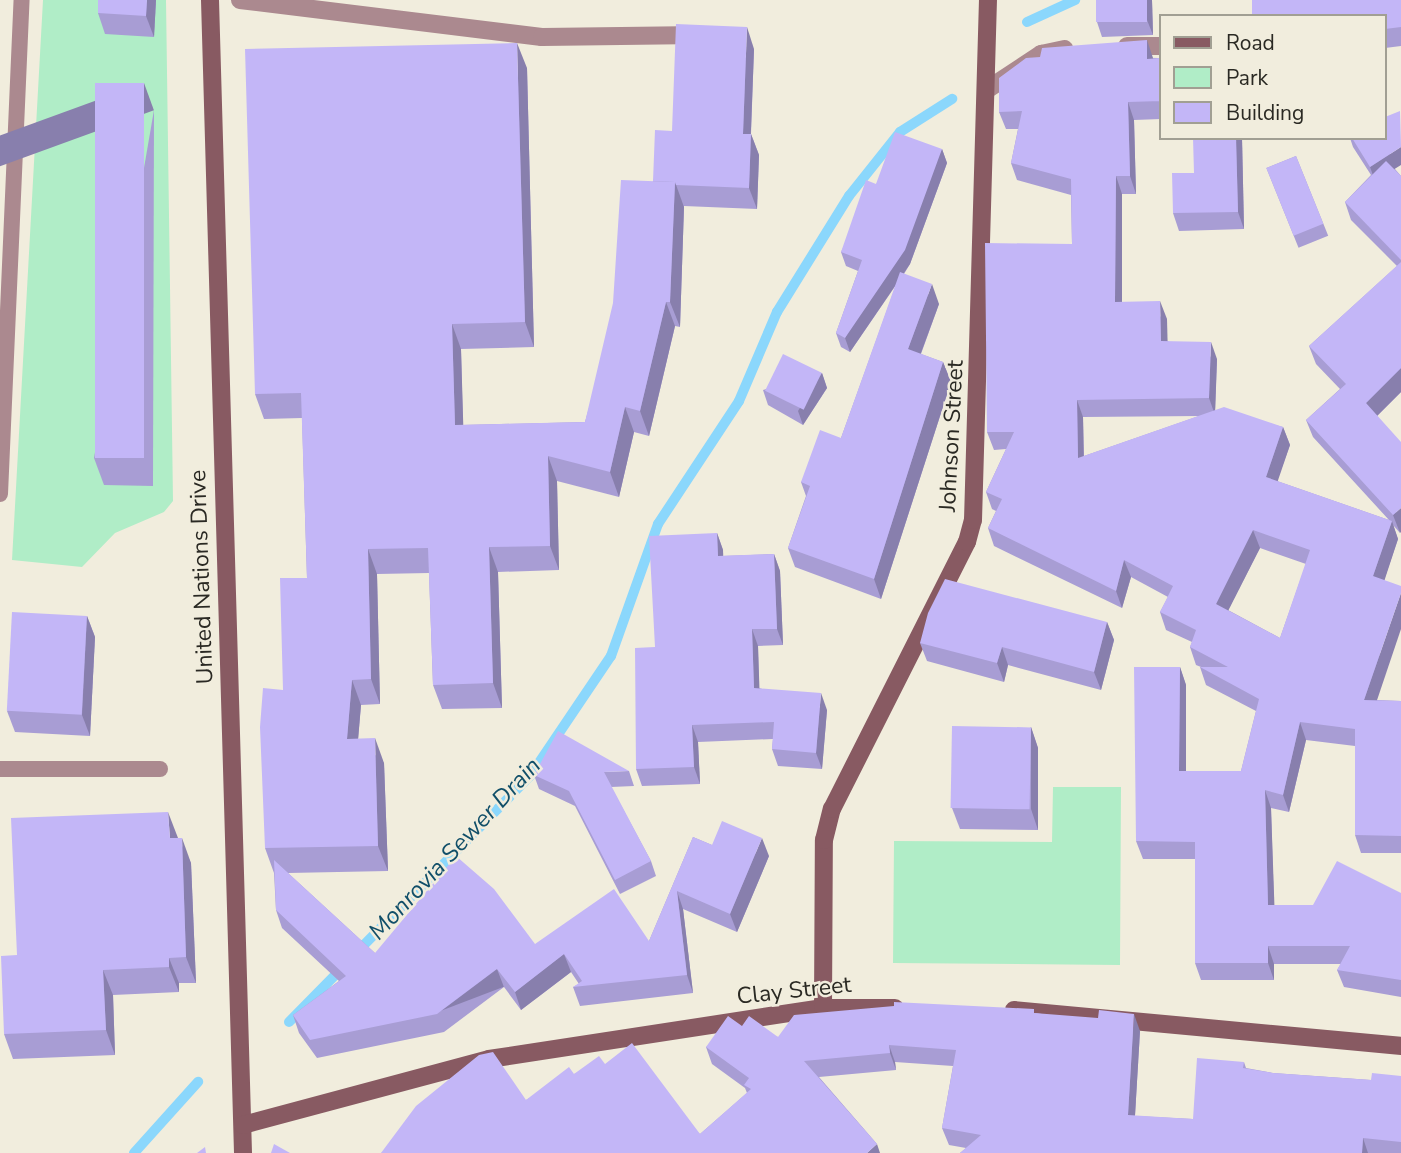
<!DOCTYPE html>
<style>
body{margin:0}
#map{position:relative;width:1401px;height:1153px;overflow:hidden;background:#f1eddd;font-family:"Nunito Sans",sans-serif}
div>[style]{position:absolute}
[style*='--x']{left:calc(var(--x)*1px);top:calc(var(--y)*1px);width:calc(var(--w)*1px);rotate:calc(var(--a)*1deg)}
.green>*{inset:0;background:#b0edc7}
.stream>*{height:10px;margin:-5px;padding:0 5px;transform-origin:5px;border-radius:5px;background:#8bd7fc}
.lane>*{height:16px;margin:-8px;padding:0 8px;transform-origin:8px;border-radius:8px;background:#ab898f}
.street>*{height:18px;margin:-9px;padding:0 9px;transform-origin:9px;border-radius:9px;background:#ab898f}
.secondary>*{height:18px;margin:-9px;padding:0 9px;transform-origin:9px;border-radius:9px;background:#885a62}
.wall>*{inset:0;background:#a89dd4;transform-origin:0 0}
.shaded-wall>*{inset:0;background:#887fad;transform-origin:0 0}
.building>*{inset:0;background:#c3b6f7;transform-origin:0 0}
span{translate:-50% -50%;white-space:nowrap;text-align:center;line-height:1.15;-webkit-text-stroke:5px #f1eddd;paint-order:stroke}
.street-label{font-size:23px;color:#2a2923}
.water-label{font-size:24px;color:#114f69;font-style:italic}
.legend{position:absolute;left:1159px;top:14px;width:228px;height:126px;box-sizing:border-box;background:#f1eddd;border:2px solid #a19f93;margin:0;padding:9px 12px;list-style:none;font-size:21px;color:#2a2923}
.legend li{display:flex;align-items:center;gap:14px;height:35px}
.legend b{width:35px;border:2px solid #a19f93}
</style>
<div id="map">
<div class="green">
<i style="clip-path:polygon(43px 0,166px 0,173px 501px,164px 512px,115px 533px,82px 567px,12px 560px)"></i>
<i style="clip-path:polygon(1053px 787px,1121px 787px,1120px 965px,893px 963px,894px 841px,1052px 842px)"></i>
</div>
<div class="stream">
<i style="--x:1027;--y:22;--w:53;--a:-24.6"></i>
<i style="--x:356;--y:953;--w:248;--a:-45.5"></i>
<i style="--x:530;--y:776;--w:145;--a:-56"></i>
<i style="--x:611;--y:656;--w:140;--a:-70.4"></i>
<i style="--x:658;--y:524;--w:147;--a:-56.6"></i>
<i style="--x:739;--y:401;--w:97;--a:-66.9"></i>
<i style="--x:777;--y:312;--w:137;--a:-58.2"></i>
<i style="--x:849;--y:196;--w:82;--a:-51.4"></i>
<i style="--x:900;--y:132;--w:62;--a:-32.4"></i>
<i style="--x:289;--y:1022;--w:74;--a:-45.5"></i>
<i style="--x:134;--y:1153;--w:96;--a:-48"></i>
</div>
<div class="lane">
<i style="--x:0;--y:494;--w:494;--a:-87.5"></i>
<i style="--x:0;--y:769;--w:160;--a:0"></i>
</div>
<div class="street">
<i style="--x:240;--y:0;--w:304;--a:7"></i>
<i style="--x:542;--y:37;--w:158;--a:-0.7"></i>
<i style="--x:1127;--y:46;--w:34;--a:0"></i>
<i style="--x:988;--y:89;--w:64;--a:-33.4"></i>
<i style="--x:1041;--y:54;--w:24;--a:-12"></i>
</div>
<div class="secondary">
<i style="--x:210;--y:0;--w:1153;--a:88.36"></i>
<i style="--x:823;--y:1008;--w:168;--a:-89.7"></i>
<i style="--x:824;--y:840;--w:32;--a:-76"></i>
<i style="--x:832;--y:809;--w:299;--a:-63.2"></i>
<i style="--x:967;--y:542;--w:23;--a:-75"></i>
<i style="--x:973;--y:520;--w:520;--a:-88.35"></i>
<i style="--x:1014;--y:1010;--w:389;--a:5.3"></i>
<i style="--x:243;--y:1125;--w:255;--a:-15"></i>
<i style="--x:489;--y:1059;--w:338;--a:-8.7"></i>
<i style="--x:823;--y:1008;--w:72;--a:0"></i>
</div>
<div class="wall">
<i style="clip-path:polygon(156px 0,154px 37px,105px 34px,98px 13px)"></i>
<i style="clip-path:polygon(1152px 0,1153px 35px,1102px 37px,1097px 22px)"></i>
<i style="clip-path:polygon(1401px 0,1401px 46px,1385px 48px,1385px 16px)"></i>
<i style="clip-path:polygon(754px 49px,751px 134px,759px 155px,757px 209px,684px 206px,680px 327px,675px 326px,649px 436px,634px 432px,619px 497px,557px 481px,559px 570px,498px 572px,502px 708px,442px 709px,433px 685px,429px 573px,377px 574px,380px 704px,361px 705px,358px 739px,384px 763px,388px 871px,288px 873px,375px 953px,535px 944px,649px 941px,693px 837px,712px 845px,769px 856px,737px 932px,683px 909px,693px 993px,580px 1006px,573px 987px,579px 984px,571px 972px,521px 1010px,504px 987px,444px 1032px,317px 1058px,299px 1033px,293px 1015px,339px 981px,282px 928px,276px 910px,274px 873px,265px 848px,283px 690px,307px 578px,302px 418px,264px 419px,255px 394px,527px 68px,534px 347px,461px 349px,463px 425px,585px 422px,653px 181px,672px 131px)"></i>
<i style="clip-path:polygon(evenodd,1040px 57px,1161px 58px,1161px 119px,1134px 120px,1136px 194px,1122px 194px,1122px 302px,1167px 319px,1167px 341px,1217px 359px,1215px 410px,1283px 427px,1290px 445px,1277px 481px,1389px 520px,1313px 437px,1306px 420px,1340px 389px,1316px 364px,1309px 346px,1397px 266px,1351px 220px,1345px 202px,1371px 175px,1353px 147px,1350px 138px,1385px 138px,1395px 169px,1401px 176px,1401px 392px,1377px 416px,1400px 533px,1393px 525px,1398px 539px,1384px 580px,1377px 700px,1401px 701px,1401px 853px,1361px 853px,1355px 835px,1355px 746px,1306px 740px,1289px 812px,1271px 808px,1274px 905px,1313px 905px,1401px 893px,1401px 997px,1344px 987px,1337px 970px,1341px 964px,1274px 964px,1274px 980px,1201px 980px,1195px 963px,1195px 859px,1143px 859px,1136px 841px,1180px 667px,1186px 685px,1186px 771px,1241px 771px,1256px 711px,1206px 685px,1200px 667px,1201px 667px,1196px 665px,1190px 647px,1192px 642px,1166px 630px,1160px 612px,1168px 597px,1131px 577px,1122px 608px,994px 546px,988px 528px,996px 511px,992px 509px,986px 492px,1006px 449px,994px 450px,987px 432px,1072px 244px,1071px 195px,1017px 180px,1011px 163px,1018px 129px,1006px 129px,999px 112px,1040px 57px,1199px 416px,1084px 456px,1083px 417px,1199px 416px,1040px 57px,1260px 548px,1306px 564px,1280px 638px,1228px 610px,1260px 548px)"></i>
<i style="clip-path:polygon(154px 110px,153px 486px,104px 485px,94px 458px)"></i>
<i style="clip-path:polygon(1242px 138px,1244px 229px,1179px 231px,1173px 213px,1194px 173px)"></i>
<i style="clip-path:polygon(942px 149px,947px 163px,910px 264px,904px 274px,939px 304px,921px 354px,943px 362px,951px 382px,881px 599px,795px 567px,788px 548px,806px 496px,801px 482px,841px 438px,896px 285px,850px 352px,841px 347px,836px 333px,858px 271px,846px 266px,841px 252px,876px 184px)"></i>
<i style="left:1296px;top:156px;width:86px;height:32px;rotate:68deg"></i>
<i style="clip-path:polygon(822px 373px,827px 388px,803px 425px,768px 405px,763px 390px)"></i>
<i style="clip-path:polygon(717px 533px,723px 550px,723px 556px,774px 554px,780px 571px,783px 645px,758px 646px,759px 688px,827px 710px,822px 769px,778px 766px,772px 749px,773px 739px,698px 742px,700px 784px,642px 786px,636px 769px,655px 647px)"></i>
<i style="clip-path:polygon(87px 616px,95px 637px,90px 736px,15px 732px,7px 711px)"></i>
<i style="clip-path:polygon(1107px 622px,1114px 640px,1101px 690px,1008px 665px,1004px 682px,927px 661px,920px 643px)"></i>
<i style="clip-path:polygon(1031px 727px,1038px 748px,1038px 830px,960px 829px,952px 808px)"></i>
<i style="clip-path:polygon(629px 771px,634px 786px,611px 787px,651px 861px,656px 876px,620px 894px,575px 806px,539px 789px,534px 775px)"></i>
<i style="clip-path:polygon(178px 838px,191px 863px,196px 983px,179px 983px,179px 992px,113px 995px,115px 1055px,13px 1059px,4px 1034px,17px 955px)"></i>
<i style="clip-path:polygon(1036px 1013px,1140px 1031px,1135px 1116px,1193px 1119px,1244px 1062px,1246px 1068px,1273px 1073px,1371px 1080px,1401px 1076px,1401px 1153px,960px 1153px,966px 1148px,949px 1145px,942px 1128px,953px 1066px,895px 1062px,896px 1070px,819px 1077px,877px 1144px,381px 1153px,526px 1100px,574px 1074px,605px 1064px,700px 1134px,747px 1093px,745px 1088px,712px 1064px,706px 1047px,742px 1026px,778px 1037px)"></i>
</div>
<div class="shaded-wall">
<i style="clip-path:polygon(147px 0,156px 0,154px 37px,146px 16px)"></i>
<i style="clip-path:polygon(1147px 0,1152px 0,1153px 35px,1147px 20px)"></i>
<i style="clip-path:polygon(747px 27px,754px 49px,750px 155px,743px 134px)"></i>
<i style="clip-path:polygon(1147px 40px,1153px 58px,1154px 76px,1147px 59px)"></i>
<i style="clip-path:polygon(517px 43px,527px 68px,534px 347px,525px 322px)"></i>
<i style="left:144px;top:83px;width:29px;height:376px;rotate:70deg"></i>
<i style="clip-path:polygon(1128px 102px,1134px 120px,1136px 194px,1130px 176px)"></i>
<i style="clip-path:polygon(751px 134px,759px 155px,757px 209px,749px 188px)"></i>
<i style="clip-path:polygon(1236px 138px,1242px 138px,1244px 229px,1238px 212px)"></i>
<i style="clip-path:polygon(1401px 147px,1401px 165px,1375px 181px,1370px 167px)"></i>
<i style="clip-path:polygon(942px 149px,947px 163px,910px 264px,850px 352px,845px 338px)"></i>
<i style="clip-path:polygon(1116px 176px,1122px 194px,1122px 319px,1115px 302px)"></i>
<i style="clip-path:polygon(675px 182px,684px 207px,680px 327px,670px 302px)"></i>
<i style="clip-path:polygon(932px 284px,939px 304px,915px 369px,908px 349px)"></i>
<i style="clip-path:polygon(1160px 301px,1167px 319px,1168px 358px,1161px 341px)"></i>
<i style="clip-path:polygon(666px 302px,675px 326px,649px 436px,640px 411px)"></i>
<i style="clip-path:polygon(452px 324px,461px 349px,464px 450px,455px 425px)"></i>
<i style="clip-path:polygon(1211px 342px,1217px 359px,1215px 415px,1209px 398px)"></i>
<i style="clip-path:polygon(943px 362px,951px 382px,881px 599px,874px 579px)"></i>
<i style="clip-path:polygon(1401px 368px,1401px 392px,1372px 421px,1366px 403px)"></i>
<i style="clip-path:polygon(822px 373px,827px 388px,803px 425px,798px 411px)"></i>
<i style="clip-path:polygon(1077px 400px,1083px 417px,1084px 475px,1078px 458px)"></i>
<i style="clip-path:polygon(625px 407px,634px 432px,619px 497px,610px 472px)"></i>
<i style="clip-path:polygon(1283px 427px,1290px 445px,1273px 495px,1266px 477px)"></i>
<i style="clip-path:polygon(548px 456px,557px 481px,559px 570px,550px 546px)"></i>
<i style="clip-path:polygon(1401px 508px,1401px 532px,1400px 533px,1393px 515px)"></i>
<i style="clip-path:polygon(1392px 521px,1398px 539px,1380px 594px,1373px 576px)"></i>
<i style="clip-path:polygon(1253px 530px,1260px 548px,1223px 621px,1216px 604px)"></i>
<i style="clip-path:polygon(717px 533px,723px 550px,724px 573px,718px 556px)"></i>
<i style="clip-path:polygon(489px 547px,498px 572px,502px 708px,493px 683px)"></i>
<i style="clip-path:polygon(368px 549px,377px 574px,380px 704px,371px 679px)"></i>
<i style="clip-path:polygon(774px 554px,780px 571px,783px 645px,777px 629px)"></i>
<i style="clip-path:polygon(1124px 560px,1131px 577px,1122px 608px,1116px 591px)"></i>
<i style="clip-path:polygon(1401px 593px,1401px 629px,1371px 718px,1364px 700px)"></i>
<i style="clip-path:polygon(87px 616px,95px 637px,90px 736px,82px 715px)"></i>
<i style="clip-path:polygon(1107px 622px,1114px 640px,1101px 690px,1094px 672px)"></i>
<i style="clip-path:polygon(752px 629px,758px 646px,760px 705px,754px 688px)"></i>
<i style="clip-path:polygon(1002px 647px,1008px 665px,1004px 682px,997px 663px)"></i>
<i style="clip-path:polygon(1180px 667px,1186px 685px,1186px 788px,1179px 771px)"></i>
<i style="clip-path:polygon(352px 680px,361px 705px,356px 764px,347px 739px)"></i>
<i style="clip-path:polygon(821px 693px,827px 710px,822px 769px,816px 753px)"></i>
<i style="clip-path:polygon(1300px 722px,1306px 740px,1289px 812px,1283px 795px)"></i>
<i style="clip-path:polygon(692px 725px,698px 742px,700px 784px,694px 767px)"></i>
<i style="clip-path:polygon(1031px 727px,1038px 748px,1038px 830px,1031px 809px)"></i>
<i style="clip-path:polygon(375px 738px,384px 763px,388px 871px,378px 846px)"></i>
<i style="clip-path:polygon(1265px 790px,1271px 808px,1275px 922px,1268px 905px)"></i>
<i style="clip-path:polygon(168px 812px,178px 838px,170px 838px)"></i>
<i style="clip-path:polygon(182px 838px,191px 863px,196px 983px,186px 957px)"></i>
<i style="clip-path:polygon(762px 838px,769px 856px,737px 932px,730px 914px)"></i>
<i style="clip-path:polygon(677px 891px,683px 909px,693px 993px,687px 975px)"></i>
<i style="clip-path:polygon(1268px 946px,1274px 964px,1274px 980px,1268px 963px)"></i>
<i style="clip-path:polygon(564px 954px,571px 972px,521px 1010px,515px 992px)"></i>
<i style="clip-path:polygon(169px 958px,179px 983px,179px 992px,169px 967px)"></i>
<i style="left:497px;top:969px;width:19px;height:75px;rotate:69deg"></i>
<i style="clip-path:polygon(103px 970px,113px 995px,115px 1055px,106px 1030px)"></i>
<i style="clip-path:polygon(1134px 1014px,1140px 1031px,1134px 1132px,1128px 1115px)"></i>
<i style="clip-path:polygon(889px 1045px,895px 1062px,896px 1070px,890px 1053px)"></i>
<i style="clip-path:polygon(1363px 1138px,1368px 1153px,1362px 1153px)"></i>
<i style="clip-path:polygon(877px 1144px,880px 1153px,867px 1153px)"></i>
</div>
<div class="building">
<i style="clip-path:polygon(98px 0,147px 0,146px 16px,98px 13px)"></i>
<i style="left:1096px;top:0;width:51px;height:22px"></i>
<i style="clip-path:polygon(1252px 0,1401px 0,1401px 27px,1385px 29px,1385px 16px,1252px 16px)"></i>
<i style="clip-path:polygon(676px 24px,747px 27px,743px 134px,751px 134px,749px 188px,676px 185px,675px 182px,653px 181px,655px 130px,672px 131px)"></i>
<i style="clip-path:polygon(evenodd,1147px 40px,1147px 59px,1161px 58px,1161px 101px,1128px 102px,1130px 176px,1116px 176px,1115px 302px,1160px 301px,1161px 341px,1211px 342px,1209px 398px,1077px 400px,1078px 458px,1224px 407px,1283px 427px,1266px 477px,1392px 521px,1373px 576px,1401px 586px,1401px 593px,1364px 700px,1401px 701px,1401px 836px,1355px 835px,1355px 729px,1300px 722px,1283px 795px,1265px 790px,1268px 905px,1313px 905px,1337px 861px,1401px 893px,1401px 980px,1337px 970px,1350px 946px,1268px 946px,1268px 963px,1195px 963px,1195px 842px,1136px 841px,1134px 667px,1180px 667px,1179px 771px,1241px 771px,1259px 699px,1200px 667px,1228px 667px,1190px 647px,1196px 630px,1160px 612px,1173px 586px,1124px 560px,1116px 591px,988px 528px,1002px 499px,986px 492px,1014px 432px,987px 432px,985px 243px,1072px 244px,1071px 179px,1011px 163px,1022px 111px,999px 112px,999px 78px,1026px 58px,1040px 57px,1042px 48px,1147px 40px,1253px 530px,1310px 550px,1280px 638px,1216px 604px,1253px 530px)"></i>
<i style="clip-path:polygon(517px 43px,525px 322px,452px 324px,455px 425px,585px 422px,613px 303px,621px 180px,675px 182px,670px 302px,666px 302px,640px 411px,625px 407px,610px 472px,548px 456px,550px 546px,489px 547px,493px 683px,433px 685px,428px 548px,368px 549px,371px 679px,352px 680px,347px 739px,375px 738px,378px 846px,265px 848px,260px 727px,263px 688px,283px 690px,280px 578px,307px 578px,301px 393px,255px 394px,245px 49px)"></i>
<i style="left:95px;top:83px;width:49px;height:375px"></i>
<i style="clip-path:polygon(1400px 111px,1401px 147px,1370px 167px,1352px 138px,1385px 138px,1385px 117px)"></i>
<i style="clip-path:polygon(895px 132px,942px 149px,905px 250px,845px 338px,836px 333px,862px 260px,841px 252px,866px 180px,876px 184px)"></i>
<i style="clip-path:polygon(1193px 138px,1236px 138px,1238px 212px,1173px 213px,1172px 173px,1194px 173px)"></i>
<i style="left:1296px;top:156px;width:73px;height:32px;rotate:68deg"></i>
<i style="clip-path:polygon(1386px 161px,1401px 176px,1401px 260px,1345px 202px)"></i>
<i style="clip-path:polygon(1401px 262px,1401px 368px,1366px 403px,1401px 442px,1401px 508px,1393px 515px,1306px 420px,1346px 384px,1309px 346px)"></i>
<i style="clip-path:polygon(900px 272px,932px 284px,908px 349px,943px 362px,874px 579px,788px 548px,810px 486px,801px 482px,820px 430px,841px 438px)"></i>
<i style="left:783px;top:354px;width:43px;height:41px;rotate:26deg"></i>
<i style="clip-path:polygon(717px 533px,718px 556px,774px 554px,777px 629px,752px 629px,754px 688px,821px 693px,816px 753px,772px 749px,774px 722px,692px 725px,694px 767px,636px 769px,635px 648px,655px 647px,649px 536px)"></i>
<i style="clip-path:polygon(945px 579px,1107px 622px,1094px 672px,1002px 647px,997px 663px,920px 643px,928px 613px)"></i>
<i style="left:12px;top:612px;width:75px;height:99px;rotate:3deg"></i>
<i style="left:952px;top:726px;width:79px;height:82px;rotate:1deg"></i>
<i style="clip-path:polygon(558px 731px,629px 771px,604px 772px,651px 861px,615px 880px,569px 791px,534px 775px)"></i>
<i style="clip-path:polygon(168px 812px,170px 838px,182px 838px,186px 957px,169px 958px,169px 967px,103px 970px,106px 1030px,4px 1034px,1px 956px,17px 955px,11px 818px)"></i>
<i style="clip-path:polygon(722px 821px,762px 838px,730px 914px,677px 891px,687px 975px,573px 987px,582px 981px,564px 954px,515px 992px,497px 969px,437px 1014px,310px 1040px,293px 1015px,346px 976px,276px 910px,274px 860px,375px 953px,456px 856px,494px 889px,535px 944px,614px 889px,649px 941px,693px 837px,712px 845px)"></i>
<i style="clip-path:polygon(894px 1002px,1034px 1009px,1034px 1013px,1098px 1018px,1099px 1010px,1134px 1014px,1128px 1115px,1193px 1119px,1197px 1058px,1244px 1062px,1243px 1068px,1273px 1073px,1371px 1080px,1372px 1073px,1401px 1076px,1401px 1142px,1363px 1138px,1362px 1153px,960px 1153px,981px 1135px,942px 1128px,956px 1050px,889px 1045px,890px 1053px,804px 1061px,877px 1144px,867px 1153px,381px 1153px,416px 1106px,479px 1055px,493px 1052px,526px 1100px,569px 1067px,574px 1074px,599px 1056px,605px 1064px,632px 1043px,700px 1134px,751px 1089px,744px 1085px,749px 1078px,706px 1047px,728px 1016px,742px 1026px,749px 1016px,778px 1037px,794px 1015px,894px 1006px)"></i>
<i style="clip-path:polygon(274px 1144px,290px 1153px,271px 1153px)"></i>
<i style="clip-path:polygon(205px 1147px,206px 1153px,197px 1153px)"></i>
</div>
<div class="street-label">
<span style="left:952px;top:436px;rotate:-87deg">Johnson Street</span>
<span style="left:202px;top:577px;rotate:-92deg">United Nations Drive</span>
<span style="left:794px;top:991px;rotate:-6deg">Clay Street</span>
</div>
<div class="water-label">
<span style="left:455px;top:849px;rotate:-47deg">Monrovia Sewer Drain</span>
</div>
<ul class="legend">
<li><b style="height:9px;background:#885a62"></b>Road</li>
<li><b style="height:19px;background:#b0edc7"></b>Park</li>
<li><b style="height:19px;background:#c3b6f7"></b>Building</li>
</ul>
</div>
